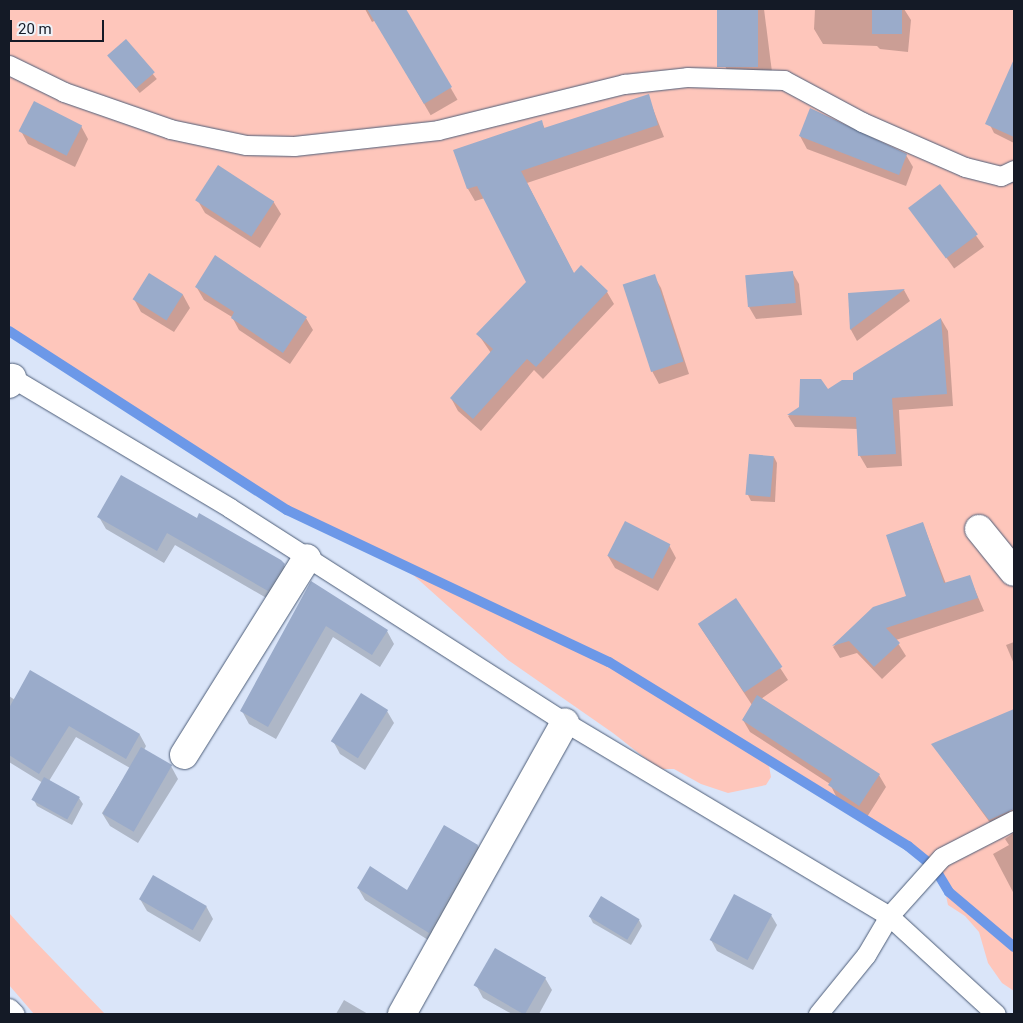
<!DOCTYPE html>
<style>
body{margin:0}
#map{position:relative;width:1023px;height:1023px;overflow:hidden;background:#dae5f9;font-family:Roboto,sans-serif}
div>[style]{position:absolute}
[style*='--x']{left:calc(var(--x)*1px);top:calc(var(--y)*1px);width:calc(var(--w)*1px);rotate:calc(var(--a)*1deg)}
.green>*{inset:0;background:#fec6bb}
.shadow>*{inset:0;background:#0003;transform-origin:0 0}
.stream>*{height:10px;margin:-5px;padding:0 5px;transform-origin:5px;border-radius:5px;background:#6c98e8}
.building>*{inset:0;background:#9aabca;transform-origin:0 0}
.roads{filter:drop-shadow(0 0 1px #4c5c77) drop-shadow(0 0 1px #4c5c77)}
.service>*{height:19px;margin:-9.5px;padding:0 9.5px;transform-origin:9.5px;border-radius:9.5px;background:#fff}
.minor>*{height:28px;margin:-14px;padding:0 14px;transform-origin:14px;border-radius:14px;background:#fff}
span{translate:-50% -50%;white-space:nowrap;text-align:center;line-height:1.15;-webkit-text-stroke:4.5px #eef2f9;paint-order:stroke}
.frame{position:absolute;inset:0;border:10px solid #141a26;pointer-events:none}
.scale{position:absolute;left:10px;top:20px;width:94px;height:22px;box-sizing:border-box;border:2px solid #141a26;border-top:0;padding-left:6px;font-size:15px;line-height:18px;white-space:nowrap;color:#141a26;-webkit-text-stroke:4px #eef2f9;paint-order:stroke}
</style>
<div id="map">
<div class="green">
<i style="clip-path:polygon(9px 9px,1014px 9px,1014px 991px,1002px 983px,988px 963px,979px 932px,965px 916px,948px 905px,943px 881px,934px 867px,908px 846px,768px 760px,771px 777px,766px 785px,728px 793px,701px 784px,674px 769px,659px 769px,613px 733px,508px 660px,401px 564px,287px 510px,9px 331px)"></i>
<i style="clip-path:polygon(9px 913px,29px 935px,105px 1014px,34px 1014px,9px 985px)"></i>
</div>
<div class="shadow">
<i style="clip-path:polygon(365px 9px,390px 9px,392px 13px,372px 22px)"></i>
<i style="clip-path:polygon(718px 9px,764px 9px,773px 80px,734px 83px,725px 66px)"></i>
<i style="clip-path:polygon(815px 9px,904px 9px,911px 20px,908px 52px,880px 49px,877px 46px,823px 44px,814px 29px)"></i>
<i style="left:408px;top:14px;width:99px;height:31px;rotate:60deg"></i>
<i style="left:126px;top:41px;width:49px;height:22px;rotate:51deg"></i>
<i style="clip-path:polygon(1005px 83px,1014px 87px,1014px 143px,994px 133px,988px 121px)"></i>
<i style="clip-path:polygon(648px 96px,664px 137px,527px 183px,574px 274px,607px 292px,614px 304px,543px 379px,534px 370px,481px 431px,458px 411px,451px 398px,491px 353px,478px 334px,527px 282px,485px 198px,475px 201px,468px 189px,455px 151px,541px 121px,545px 129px)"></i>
<i style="clip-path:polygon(81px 126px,88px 139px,75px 167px,28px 144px,21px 131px)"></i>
<i style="clip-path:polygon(800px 136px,906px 155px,913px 167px,906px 186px,807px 149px)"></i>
<i style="left:940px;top:186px;width:75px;height:37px;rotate:54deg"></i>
<i style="clip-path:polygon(198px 201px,273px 201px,281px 214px,260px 248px,205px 213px)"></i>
<i style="clip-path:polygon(792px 272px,799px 284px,802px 315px,756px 319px,749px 307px)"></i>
<i style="clip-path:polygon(149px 274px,183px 295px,190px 308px,174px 332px,141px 312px,134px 299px)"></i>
<i style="clip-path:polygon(654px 276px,661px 288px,689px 374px,659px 384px,652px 371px)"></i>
<i style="clip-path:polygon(197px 288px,306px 318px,313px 330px,290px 364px,239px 330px,232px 317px,204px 300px)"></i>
<i style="clip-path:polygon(904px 290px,910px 301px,857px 341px,851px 330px,849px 294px)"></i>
<i style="clip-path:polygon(941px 319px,948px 331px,953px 406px,899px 410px,902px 466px,867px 468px,860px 456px,858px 429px,795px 427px,788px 416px,828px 391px,855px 382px)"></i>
<i style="clip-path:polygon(774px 457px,777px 463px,775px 502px,751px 501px,748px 495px)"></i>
<i style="clip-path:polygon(99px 517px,197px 519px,284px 565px,291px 578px,275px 603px,175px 545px,164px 563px,106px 529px)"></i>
<i style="clip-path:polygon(923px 524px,946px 584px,969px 576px,984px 611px,896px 640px,906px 656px,882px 679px,857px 653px,840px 658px,833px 647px,873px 608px,908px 596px)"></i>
<i style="clip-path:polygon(669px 545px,676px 558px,658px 591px,615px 568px,608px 556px)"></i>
<i style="clip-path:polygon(311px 583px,387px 631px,394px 644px,380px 667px,333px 637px,276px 739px,249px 724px,242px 711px)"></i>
<i style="clip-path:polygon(736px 600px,788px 680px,761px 699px,879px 775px,886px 787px,867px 817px,837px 798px,830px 784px,750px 732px,743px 720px,752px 705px,699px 625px)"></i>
<i style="clip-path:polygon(1014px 642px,1014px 664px,1006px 645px)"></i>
<i style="clip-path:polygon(31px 672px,140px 735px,146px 746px,144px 750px,171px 766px,178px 779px,138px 843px,110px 826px,102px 813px,130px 768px,76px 737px,49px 781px,79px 798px,83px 804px,72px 825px,37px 806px,34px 800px,43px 783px,9px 762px,9px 696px,15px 700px)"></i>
<i style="clip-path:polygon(387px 711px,394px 723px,365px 770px,340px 754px,333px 741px)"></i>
<i style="clip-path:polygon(1014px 711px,1014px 799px,1004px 803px,1014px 818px,999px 835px,933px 745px)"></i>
<i style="clip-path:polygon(445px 827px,478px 846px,485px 858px,436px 945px,365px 900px,358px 888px,408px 891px)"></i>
<i style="clip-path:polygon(1014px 833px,1014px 894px,993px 854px,1009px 845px,1005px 839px)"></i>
<i style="clip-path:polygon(140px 899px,206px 906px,213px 919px,200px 942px,147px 911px)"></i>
<i style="clip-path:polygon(771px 915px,777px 925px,753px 970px,717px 951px,711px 940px)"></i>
<i style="clip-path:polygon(590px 917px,639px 920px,642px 926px,631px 945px,593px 923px)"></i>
<i style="clip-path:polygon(545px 978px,552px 990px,539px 1014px,512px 1014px,483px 998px,476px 985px)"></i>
<i style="clip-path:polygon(344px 1000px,368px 1014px,336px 1014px)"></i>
</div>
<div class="stream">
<i style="--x:9;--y:331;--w:331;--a:32.8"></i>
<i style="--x:287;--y:510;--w:356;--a:25.3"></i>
<i style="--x:609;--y:662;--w:351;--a:31.6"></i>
<i style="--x:908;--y:846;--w:33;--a:39"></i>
<i style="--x:934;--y:867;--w:29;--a:59"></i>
<i style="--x:949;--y:892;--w:85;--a:40.2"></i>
</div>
<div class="building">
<i style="clip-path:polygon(367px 9px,406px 9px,452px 87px,424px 104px)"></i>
<i style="left:717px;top:9px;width:41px;height:58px"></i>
<i style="left:872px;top:9px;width:30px;height:25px"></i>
<i style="left:126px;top:39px;width:44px;height:25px;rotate:49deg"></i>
<i style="clip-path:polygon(1014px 59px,1014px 137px,985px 124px)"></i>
<i style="clip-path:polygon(649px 94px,658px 125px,521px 171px,574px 273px,581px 265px,608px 291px,536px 367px,527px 359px,473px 419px,450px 398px,493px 349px,476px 334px,526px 282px,477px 186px,467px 189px,453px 150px,542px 120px,544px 128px)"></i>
<i style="left:34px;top:101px;width:54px;height:34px;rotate:27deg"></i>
<i style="clip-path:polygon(810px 108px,907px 154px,899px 175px,799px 136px)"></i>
<i style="left:218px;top:165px;width:67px;height:42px;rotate:33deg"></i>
<i style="left:940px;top:184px;width:63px;height:40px;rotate:53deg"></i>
<i style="clip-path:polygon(215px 255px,307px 317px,283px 353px,231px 318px,234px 312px,195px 287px)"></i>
<i style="left:793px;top:271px;width:32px;height:48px;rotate:85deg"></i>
<i style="left:149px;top:273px;width:40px;height:31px;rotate:32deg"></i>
<i style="left:655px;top:274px;width:92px;height:34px;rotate:72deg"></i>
<i style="clip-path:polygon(905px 289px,850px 330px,848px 293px)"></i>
<i style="clip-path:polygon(941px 318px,947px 394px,892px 398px,896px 454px,858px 456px,856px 417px,787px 415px,799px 407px,800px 379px,821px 379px,828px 389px,842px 380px,853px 380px,853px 373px)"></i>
<i style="left:749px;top:454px;width:25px;height:41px;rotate:5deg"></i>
<i style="clip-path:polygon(121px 475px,197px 518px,199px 513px,281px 560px,285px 564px,268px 591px,167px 533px,157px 551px,97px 517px)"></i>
<i style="left:625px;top:521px;width:51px;height:39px;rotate:27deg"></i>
<i style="clip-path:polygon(923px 522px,944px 583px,970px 575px,978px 598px,886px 628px,900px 643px,874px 667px,849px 641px,832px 646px,873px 607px,906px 596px,886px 535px)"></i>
<i style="clip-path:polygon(311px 581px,388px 630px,372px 655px,326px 626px,268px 727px,240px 711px)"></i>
<i style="left:736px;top:598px;width:83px;height:46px;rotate:56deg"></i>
<i style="clip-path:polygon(30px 670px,140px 734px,126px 759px,69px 726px,39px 774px,9px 755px,9px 708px)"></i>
<i style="left:361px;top:693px;width:32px;height:57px;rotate:32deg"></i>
<i style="clip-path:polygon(757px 695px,880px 774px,859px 806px,828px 785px,832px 779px,742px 720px)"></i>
<i style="clip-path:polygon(1014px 709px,1014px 809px,989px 820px,931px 744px)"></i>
<i style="left:141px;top:747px;width:36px;height:77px;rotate:30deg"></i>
<i style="left:44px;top:777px;width:41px;height:26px;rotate:29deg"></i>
<i style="clip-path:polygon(444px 825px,478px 845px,429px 933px,357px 888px,370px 866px,407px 890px)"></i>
<i style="left:153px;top:875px;width:62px;height:28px;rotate:30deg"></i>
<i style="left:734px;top:894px;width:43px;height:52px;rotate:28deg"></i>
<i style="left:601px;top:896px;width:45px;height:24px;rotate:31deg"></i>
<i style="left:495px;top:948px;width:59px;height:43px;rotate:30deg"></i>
</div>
<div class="roads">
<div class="service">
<i style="--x:9;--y:65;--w:61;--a:26.1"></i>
<i style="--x:64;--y:92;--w:112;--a:19.2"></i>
<i style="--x:170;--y:129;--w:78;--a:11.9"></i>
<i style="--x:246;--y:145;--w:48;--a:1.2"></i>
<i style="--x:294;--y:146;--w:145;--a:-6.3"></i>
<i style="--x:438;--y:130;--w:192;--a:-13.9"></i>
<i style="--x:624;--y:84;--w:63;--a:-6.3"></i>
<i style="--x:687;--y:77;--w:97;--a:1.8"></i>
<i style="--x:784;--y:80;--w:89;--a:28.3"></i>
<i style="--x:862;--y:122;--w:112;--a:23.6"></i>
<i style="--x:965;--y:167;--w:37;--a:14"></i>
<i style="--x:1001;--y:176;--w:14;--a:-25"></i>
<i style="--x:9;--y:376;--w:257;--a:30.8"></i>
<i style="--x:230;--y:508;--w:398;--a:32.6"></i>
<i style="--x:565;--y:722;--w:378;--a:30.9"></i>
<i style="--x:889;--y:916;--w:145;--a:42.5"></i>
<i style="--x:9;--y:1008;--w:8;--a:45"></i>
<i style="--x:818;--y:1014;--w:76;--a:-50.9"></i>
<i style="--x:866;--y:955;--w:45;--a:-59.5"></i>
<i style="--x:889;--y:916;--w:79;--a:-48.1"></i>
<i style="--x:942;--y:857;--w:81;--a:-27.2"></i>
</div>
<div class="minor">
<i style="--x:9;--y:384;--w:7;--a:-63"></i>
<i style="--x:979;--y:529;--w:55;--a:50.9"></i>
<i style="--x:184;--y:755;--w:232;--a:-58"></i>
<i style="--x:402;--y:1014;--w:334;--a:-60.8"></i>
</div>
</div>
<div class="frame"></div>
<div class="scale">20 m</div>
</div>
